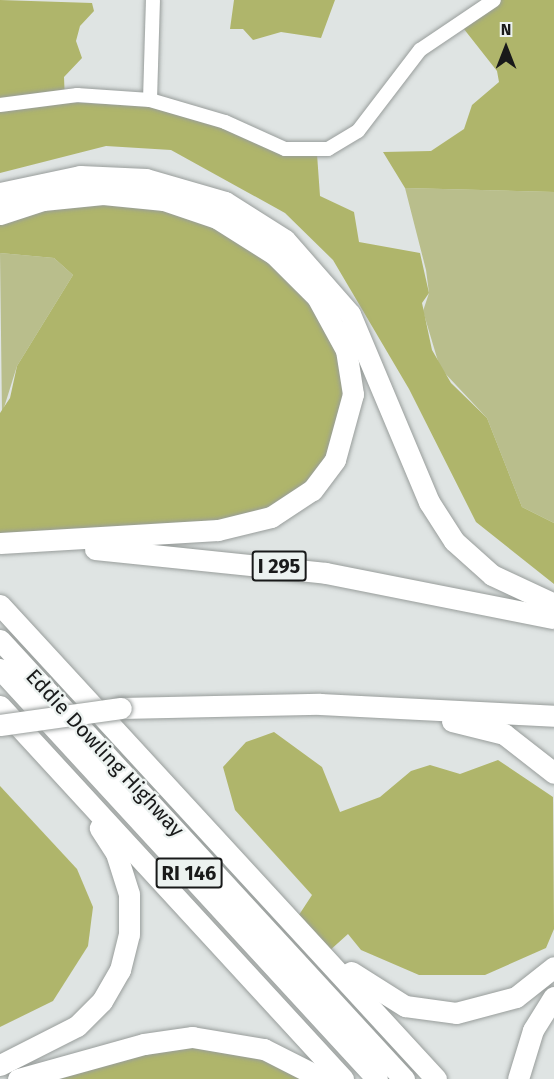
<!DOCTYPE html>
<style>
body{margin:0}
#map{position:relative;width:554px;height:1079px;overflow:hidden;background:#dfe4e3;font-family:"Fira Sans",sans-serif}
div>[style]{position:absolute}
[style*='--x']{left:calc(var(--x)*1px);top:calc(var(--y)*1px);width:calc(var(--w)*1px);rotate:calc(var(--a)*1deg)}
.green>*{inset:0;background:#b9be8c}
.forest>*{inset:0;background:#afb56b}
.roads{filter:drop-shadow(0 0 2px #989d9b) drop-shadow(0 0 2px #989d9b)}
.minor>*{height:14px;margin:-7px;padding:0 7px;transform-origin:7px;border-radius:7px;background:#fff}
.highway>*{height:21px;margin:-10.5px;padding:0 10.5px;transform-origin:10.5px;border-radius:10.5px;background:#fff}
.bridges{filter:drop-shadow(0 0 2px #989d9b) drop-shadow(0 0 2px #989d9b)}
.highway-bridge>*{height:21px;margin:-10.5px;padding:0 10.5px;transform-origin:10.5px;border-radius:10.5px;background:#fff}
span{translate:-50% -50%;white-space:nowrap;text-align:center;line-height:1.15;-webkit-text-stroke:4.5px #ecf2f0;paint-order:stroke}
.shield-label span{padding:2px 4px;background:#ecf2f0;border:2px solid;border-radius:4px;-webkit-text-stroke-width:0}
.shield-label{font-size:20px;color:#191a1a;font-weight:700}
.street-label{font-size:21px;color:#191a1a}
.north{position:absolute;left:476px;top:18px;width:60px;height:60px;-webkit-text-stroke:4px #ecf2f0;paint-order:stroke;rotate:0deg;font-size:16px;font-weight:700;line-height:24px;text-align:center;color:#191a1a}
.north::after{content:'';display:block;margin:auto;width:21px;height:27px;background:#191a1a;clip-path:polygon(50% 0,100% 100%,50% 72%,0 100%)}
</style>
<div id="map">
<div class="green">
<i style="clip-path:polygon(405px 188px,554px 192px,554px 523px,522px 507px,487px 418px,440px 368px,423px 311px,429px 293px,426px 270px)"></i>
<i style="clip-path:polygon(0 253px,54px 258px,73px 275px,17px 366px,2px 414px)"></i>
</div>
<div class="forest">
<i style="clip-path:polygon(0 0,92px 3px,94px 11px,80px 26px,76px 41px,82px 58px,64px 77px,65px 102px,147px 106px,317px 154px,320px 196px,354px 212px,359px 242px,420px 253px,429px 293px,422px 303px,432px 350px,451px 383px,487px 418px,522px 507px,554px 523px,554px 584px,476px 522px,409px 389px,333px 260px,285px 213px,171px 150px,106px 146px,0 173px)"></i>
<i style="clip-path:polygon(234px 0,335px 0,321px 38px,281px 32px,253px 40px,243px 29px,230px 29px)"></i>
<i style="clip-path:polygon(501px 0,554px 0,554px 192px,405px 188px,383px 152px,431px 151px,464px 129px,472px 105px,499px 82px,497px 71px,460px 24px)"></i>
<i style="clip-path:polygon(141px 200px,250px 239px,334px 324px,350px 431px,287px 514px,0 542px,0 413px,10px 398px,17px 366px,73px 275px,54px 258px,0 253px,0 220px,64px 201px)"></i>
<i style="clip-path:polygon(274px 732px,322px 767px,340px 812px,380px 797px,411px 771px,430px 765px,460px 774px,498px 760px,553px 797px,554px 929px,546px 948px,485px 975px,419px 975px,361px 950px,348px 934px,328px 952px,295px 921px,312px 895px,235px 810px,223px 767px,246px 742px)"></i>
<i style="clip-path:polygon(0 786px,77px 869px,93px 907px,88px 946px,53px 1001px,0 1027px)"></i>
<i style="clip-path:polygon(162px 1044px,246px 1048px,315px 1079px,36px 1079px)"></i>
</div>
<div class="roads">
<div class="minor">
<i style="--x:150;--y:100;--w:100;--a:-88.3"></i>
<i style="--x:0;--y:105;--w:78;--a:-7.4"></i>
<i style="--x:77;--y:95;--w:73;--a:3.9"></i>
<i style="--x:150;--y:100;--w:78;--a:16.3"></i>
<i style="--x:225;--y:122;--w:66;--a:24.2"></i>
<i style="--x:285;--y:149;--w:43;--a:0"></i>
<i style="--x:328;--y:149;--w:35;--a:-31"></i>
<i style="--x:358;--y:131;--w:102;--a:-52.6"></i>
<i style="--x:420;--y:50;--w:89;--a:-34"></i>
</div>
<div class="highway">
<i style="--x:0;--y:193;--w:82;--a:-12"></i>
<i style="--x:80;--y:176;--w:66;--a:2.6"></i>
<i style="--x:146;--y:179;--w:82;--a:16.2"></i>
<i style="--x:225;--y:202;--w:71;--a:32.3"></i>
<i style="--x:285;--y:240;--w:98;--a:48.7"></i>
<i style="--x:350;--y:314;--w:204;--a:67.2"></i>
<i style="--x:429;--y:502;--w:46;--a:57.3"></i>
<i style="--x:454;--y:541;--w:51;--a:41.8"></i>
<i style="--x:492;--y:575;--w:68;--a:25.1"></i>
<i style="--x:0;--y:214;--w:45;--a:-18"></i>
<i style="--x:43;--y:200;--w:60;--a:-5.7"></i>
<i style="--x:103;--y:194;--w:61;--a:5.6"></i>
<i style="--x:164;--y:200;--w:56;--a:18.8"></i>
<i style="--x:217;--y:218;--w:67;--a:32.3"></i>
<i style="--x:274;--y:254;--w:61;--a:45"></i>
<i style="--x:317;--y:297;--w:60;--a:61.3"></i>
<i style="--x:346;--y:350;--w:45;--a:81"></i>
<i style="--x:353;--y:394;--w:68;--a:105.3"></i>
<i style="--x:335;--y:460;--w:38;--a:127"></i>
<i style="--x:312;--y:490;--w:49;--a:146.6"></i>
<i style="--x:271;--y:517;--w:55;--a:166.2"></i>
<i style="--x:218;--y:530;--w:218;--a:176.6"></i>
<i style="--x:95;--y:549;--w:232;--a:5.9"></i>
<i style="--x:326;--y:573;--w:232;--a:11.2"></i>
<i style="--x:0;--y:605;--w:644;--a:47.39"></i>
<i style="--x:0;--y:640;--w:597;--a:47.38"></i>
<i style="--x:0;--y:669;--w:557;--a:47.4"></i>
<i style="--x:0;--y:706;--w:507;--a:47.4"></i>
<i style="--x:121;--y:708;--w:199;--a:-1.2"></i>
<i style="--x:320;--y:704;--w:234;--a:2.9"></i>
<i style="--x:452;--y:721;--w:54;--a:14"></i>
<i style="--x:504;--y:734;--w:63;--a:38"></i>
<i style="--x:351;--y:972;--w:64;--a:32.2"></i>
<i style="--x:405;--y:1006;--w:51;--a:7.8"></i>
<i style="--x:456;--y:1013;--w:62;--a:-14.9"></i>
<i style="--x:516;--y:997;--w:48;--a:-38.3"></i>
<i style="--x:0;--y:1065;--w:86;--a:-26.9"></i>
<i style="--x:77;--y:1026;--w:35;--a:-45"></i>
<i style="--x:102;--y:1001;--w:36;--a:-60"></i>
<i style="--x:120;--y:970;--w:37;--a:-76"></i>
<i style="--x:129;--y:934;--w:40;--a:-90"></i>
<i style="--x:129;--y:894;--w:43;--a:-107.6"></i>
<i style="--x:116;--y:853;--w:30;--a:-123"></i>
<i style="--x:18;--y:1079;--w:131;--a:-15.5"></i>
<i style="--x:144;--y:1044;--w:49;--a:-8.3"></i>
<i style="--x:192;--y:1037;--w:73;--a:9.5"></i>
<i style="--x:264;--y:1049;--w:66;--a:27"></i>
<i style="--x:518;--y:1079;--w:51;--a:-73"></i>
<i style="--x:533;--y:1030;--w:39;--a:-58"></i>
</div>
</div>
<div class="bridges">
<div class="highway-bridge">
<i style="--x:0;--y:725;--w:122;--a:-8"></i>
</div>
</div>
<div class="shield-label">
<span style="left:279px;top:566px">I 295</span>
<span style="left:189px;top:873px">RI 146</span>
</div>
<div class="street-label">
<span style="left:105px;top:753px;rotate:47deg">Eddie Dowling Highway</span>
</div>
<div class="north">N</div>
</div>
